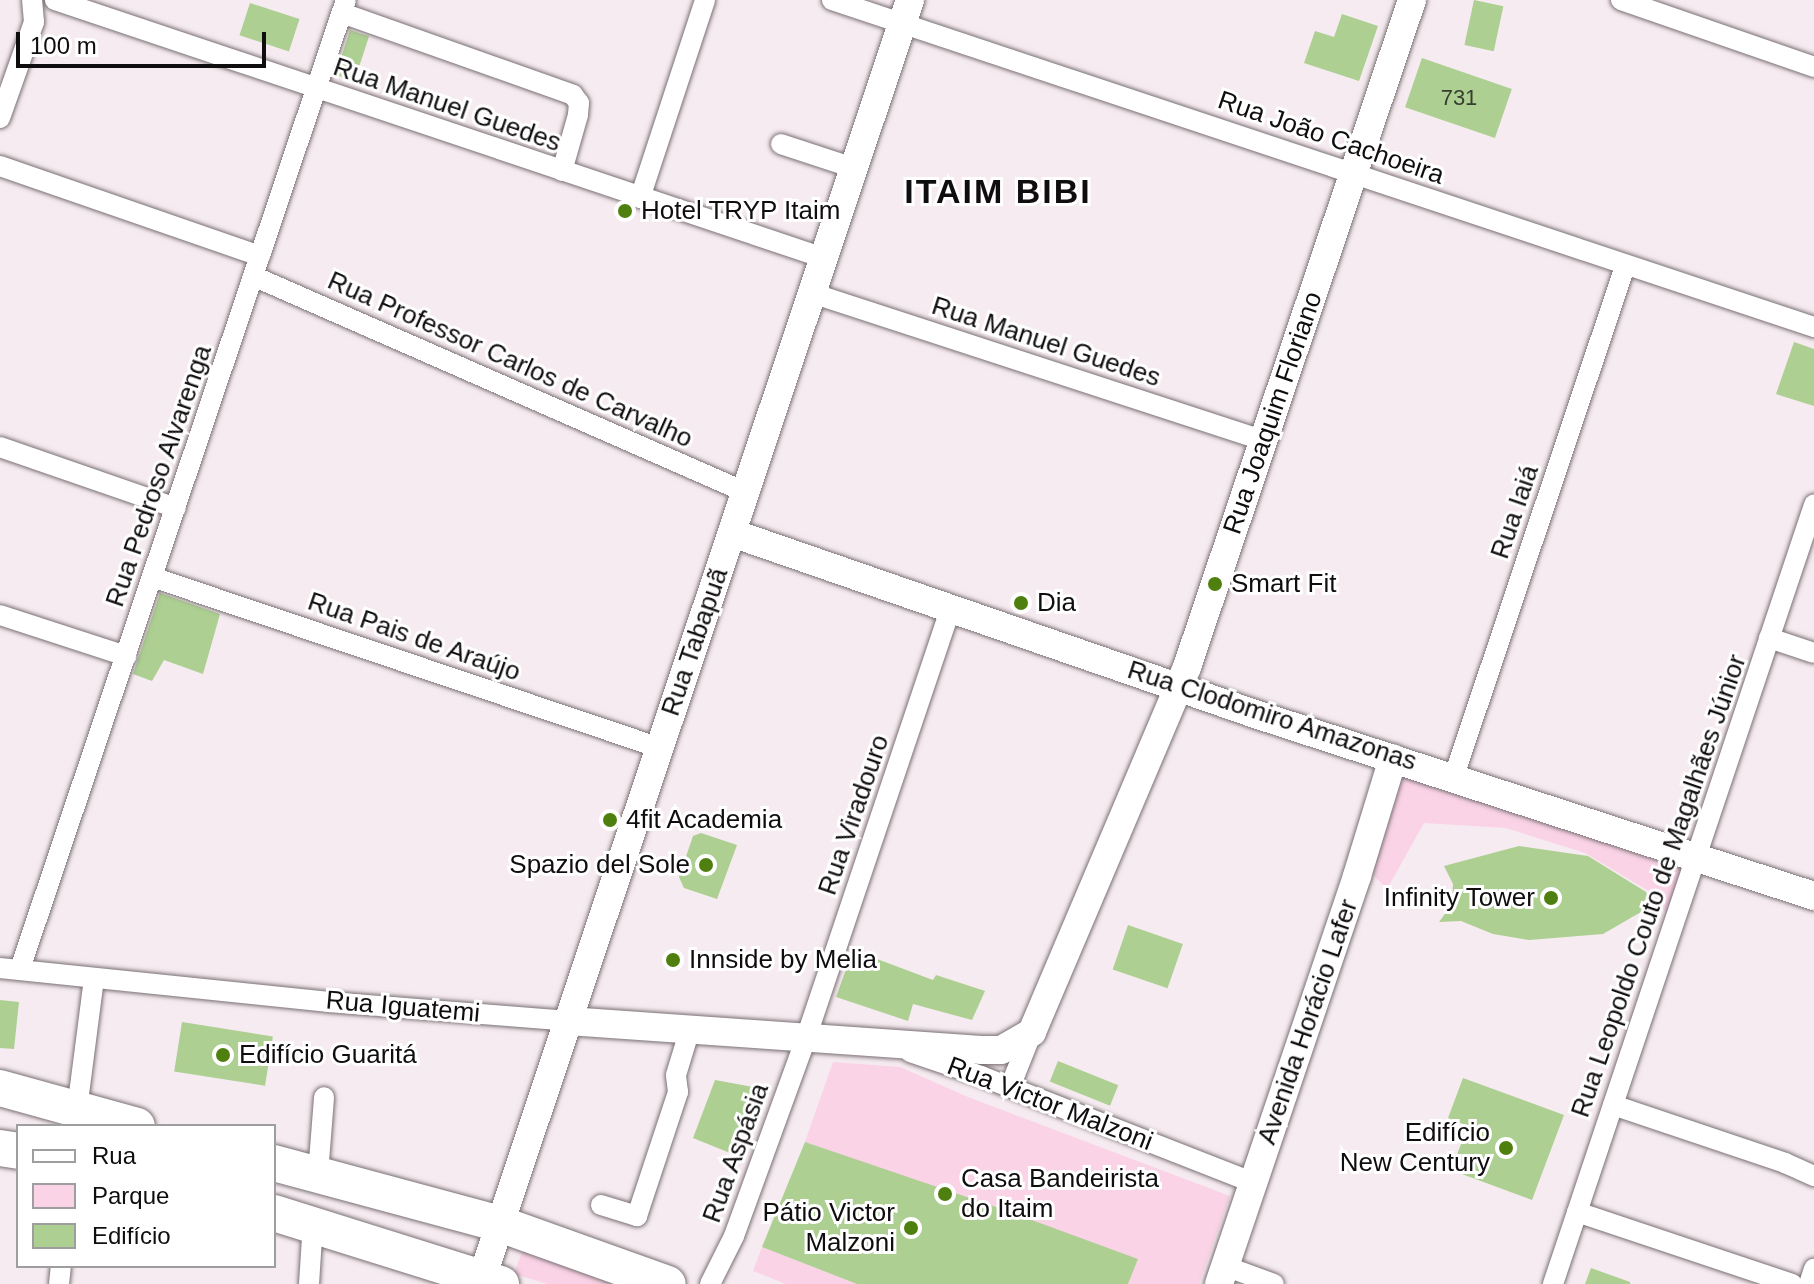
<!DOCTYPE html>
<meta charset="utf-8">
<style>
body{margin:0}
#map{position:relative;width:1814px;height:1284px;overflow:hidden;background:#f6ebf0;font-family:Arial,sans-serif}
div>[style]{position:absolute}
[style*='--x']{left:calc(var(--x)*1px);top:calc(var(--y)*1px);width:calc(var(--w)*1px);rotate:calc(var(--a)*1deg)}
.green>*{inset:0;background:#fad3e6}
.building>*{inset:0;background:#adcf92;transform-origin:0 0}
.roads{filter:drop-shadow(0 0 2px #797074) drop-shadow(0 0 2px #797074)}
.street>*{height:20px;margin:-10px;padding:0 10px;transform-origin:10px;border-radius:10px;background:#fff}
.secondary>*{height:28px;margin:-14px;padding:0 14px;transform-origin:14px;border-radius:14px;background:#fff}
.highway>*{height:36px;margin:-18px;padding:0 18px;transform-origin:18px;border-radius:18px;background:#fff}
.dots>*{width:22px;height:22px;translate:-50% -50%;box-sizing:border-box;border:4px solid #fff;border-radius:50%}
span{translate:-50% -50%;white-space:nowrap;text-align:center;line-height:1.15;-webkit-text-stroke:6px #fff;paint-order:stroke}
.number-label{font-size:22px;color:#373e30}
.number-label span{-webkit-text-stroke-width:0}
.street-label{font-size:26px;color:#100d0f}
.poi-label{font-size:26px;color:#100d0f}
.left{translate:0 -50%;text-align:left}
.right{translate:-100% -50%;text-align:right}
.district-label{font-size:34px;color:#100d0f;font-weight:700;letter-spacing:2px}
.legend{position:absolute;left:16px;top:1124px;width:260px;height:144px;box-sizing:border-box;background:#fff;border:2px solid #9f9e9f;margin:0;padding:10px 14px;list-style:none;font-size:24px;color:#100d0f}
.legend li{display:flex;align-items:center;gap:16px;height:40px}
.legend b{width:40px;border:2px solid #9f9e9f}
.scale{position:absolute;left:16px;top:32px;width:250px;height:36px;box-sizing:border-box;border:4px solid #100d0f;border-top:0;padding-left:10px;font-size:24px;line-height:28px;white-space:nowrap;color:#100d0f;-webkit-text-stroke:6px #fff;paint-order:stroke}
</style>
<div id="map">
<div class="green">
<i style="clip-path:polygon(1399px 769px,1687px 861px,1669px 917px,1652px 893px,1585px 853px,1506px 828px,1424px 823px,1387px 889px,1364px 866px)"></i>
<i style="clip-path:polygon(833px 1062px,900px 1067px,968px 1097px,1230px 1196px,1199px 1284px,1128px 1284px,1138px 1259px,805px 1142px)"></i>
<i style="clip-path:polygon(762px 1247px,857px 1284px,786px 1284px,753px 1271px)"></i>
<i style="clip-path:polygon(523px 1249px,642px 1284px,548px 1284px,514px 1274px)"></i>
</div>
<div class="building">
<i style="left:1474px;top:0;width:30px;height:46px;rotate:12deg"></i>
<i style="left:250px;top:3px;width:52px;height:34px;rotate:18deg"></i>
<i style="clip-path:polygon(1342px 14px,1378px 26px,1359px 81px,1304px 63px,1315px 31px,1334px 37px)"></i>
<i style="left:350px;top:30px;width:20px;height:47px;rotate:18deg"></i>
<i style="left:1422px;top:58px;width:95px;height:52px;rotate:19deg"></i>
<i style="clip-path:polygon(1794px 342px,1814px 349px,1814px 406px,1776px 394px)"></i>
<i style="clip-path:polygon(160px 593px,220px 614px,203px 674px,164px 660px,152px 681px,133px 674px)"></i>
<i style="clip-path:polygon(701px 833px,737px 845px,717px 899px,684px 888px,679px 877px,693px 836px)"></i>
<i style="clip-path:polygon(1519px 846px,1588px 856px,1646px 892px,1653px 905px,1603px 934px,1529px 940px,1493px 934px,1461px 921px,1439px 922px,1452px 904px,1453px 884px,1444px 866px)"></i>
<i style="left:1128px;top:925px;width:58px;height:47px;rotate:19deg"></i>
<i style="clip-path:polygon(853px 950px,933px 980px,936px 975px,985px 991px,972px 1020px,913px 1004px,908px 1021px,836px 997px)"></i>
<i style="clip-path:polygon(0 1000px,19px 1002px,14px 1049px,0 1048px)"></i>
<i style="left:182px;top:1022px;width:92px;height:50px;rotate:9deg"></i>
<i style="left:1058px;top:1061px;width:65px;height:22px;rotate:22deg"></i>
<i style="clip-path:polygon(1463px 1078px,1564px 1115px,1532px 1200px,1451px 1170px,1468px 1126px,1448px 1118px)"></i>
<i style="clip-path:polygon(715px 1080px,753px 1087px,730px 1153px,693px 1138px)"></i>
<i style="clip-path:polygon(805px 1142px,999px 1208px,1138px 1259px,1128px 1284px,857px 1284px,762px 1247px)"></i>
<i style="clip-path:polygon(1591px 1268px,1630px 1282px,1630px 1284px,1585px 1284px)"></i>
</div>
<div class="roads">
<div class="street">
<i style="--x:55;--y:0;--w:811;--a:18.55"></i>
<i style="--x:832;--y:0;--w:1035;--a:18.42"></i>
<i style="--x:1621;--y:0;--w:204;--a:19.1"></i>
<i style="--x:342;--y:13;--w:245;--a:19.5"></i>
<i style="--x:573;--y:95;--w:10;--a:53"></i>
<i style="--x:579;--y:103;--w:12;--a:95"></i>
<i style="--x:578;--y:115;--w:58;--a:105.9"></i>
<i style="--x:0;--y:118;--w:102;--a:-70.5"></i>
<i style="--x:34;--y:22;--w:22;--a:-95"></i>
<i style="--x:781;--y:144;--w:77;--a:18.2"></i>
<i style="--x:0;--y:166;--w:275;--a:19.1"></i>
<i style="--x:640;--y:198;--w:208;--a:-71.8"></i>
<i style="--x:253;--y:276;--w:537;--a:23.7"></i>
<i style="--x:812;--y:293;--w:474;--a:18.1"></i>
<i style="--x:0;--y:447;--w:186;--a:19.1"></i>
<i style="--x:152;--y:577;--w:536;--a:18.6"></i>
<i style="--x:0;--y:615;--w:133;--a:18"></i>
<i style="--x:1769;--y:638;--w:47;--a:18.4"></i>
<i style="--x:1454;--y:776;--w:538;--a:-71.46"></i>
<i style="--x:0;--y:968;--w:331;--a:5.9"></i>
<i style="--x:329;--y:1002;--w:240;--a:4.5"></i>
<i style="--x:20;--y:969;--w:1022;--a:-71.41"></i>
<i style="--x:910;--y:1052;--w:75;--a:18.7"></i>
<i style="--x:981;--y:1076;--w:293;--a:21.4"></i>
<i style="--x:1010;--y:1087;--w:59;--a:-68.2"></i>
<i style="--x:1613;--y:1105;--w:182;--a:18.6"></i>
<i style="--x:1785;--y:1163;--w:32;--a:24"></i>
<i style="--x:76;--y:1117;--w:140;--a:-82.6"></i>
<i style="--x:318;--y:1174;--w:77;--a:-85.5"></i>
<i style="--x:601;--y:1205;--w:38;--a:17"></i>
<i style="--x:637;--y:1216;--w:131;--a:-71.7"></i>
<i style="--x:678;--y:1092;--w:17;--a:-97"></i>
<i style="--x:676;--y:1075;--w:48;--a:-73.1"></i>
<i style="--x:1577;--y:1212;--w:227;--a:18.5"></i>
<i style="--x:1225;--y:1266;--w:52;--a:20.2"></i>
<i style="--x:59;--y:1284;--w:18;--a:-84"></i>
<i style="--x:309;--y:1284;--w:62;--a:-86.3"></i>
<i style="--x:710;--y:1284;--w:54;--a:-63.4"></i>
<i style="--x:734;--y:1236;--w:211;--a:-70"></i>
<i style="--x:806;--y:1038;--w:454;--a:-71.4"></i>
<i style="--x:1553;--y:1284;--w:822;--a:-71.48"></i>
<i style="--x:1809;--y:1284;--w:16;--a:-72"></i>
</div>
<div class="secondary">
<i style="--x:732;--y:533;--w:557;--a:19.09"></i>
<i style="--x:1258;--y:715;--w:585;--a:18.03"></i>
<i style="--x:568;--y:1021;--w:414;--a:4"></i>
<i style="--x:981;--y:1050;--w:20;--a:0"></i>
<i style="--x:1001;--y:1050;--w:36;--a:-30"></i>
<i style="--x:1032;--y:1032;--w:397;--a:-67"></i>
<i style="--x:1187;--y:667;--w:704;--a:-71.36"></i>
<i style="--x:480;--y:1284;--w:1354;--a:-71.48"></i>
<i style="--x:1219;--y:1284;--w:431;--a:-71.3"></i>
<i style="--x:1357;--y:876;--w:123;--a:-73"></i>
</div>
<div class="highway">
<i style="--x:0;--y:1088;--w:142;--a:15.5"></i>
<i style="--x:0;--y:1148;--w:18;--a:9"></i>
<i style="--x:274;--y:1163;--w:234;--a:15.1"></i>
<i style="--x:500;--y:1224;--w:178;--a:19.7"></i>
<i style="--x:274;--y:1213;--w:238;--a:17.4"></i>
</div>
</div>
<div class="dots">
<i style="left:625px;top:211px;background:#4f800f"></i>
<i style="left:1215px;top:584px;background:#4f800f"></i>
<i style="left:1021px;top:603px;background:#4f800f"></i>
<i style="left:610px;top:820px;background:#4f800f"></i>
<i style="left:706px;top:865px;background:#4f800f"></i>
<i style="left:1551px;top:898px;background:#4f800f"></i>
<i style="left:673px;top:960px;background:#4f800f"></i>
<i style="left:223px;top:1055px;background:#4f800f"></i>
<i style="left:1506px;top:1148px;background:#4f800f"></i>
<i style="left:945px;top:1194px;background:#4f800f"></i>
<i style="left:911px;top:1228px;background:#4f800f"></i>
</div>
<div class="number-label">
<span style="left:1459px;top:98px">731</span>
</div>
<div class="street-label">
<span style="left:447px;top:105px;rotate:19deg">Rua Manuel Guedes</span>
<span style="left:1331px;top:138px;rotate:19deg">Rua João Cachoeira</span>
<span style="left:1046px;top:342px;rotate:18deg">Rua Manuel Guedes</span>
<span style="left:510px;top:360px;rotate:24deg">Rua Professor Carlos de Carvalho</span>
<span style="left:1273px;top:413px;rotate:-71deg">Rua Joaquim Floriano</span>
<span style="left:159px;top:476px;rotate:-71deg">Rua Pedroso Alvarenga</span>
<span style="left:1515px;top:512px;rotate:-71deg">Rua Iaiá</span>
<span style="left:414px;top:637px;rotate:19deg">Rua Pais de Araújo</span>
<span style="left:695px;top:642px;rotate:-71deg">Rua Tabapuã</span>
<span style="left:1272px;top:716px;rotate:18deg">Rua Clodomiro Amazonas</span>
<span style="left:854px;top:815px;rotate:-71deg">Rua Viradouro</span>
<span style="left:1659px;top:886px;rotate:-71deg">Rua Leopoldo Couto de Magalhães Júnior</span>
<span style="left:403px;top:1007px;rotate:5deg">Rua Iguatemi</span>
<span style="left:1308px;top:1022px;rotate:-71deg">Avenida Horácio Lafer</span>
<span style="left:1050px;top:1104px;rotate:21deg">Rua Victor Malzoni</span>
<span style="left:736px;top:1153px;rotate:-70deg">Rua Aspásia</span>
</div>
<div class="poi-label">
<span class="left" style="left:641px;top:211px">Hotel TRYP Itaim</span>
<span class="left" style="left:1231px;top:584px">Smart Fit</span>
<span class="left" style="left:1037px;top:603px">Dia</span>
<span class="left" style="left:626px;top:820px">4fit Academia</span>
<span class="right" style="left:690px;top:865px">Spazio del Sole</span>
<span class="right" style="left:1535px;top:898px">Infinity Tower</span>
<span class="left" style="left:689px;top:960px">Innside by Melia</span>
<span class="left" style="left:239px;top:1055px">Edifício Guaritá</span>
<span class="right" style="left:1490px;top:1148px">Edifício<br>New Century</span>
<span class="left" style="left:961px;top:1194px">Casa Bandeirista<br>do Itaim</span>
<span class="right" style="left:895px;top:1228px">Pátio Victor<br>Malzoni</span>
</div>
<div class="district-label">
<span style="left:998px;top:192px">ITAIM BIBI</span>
</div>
<ul class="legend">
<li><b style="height:10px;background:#fff"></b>Rua</li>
<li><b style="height:22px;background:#fad3e6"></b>Parque</li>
<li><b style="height:22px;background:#adcf92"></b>Edifício</li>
</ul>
<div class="scale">100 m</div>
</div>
